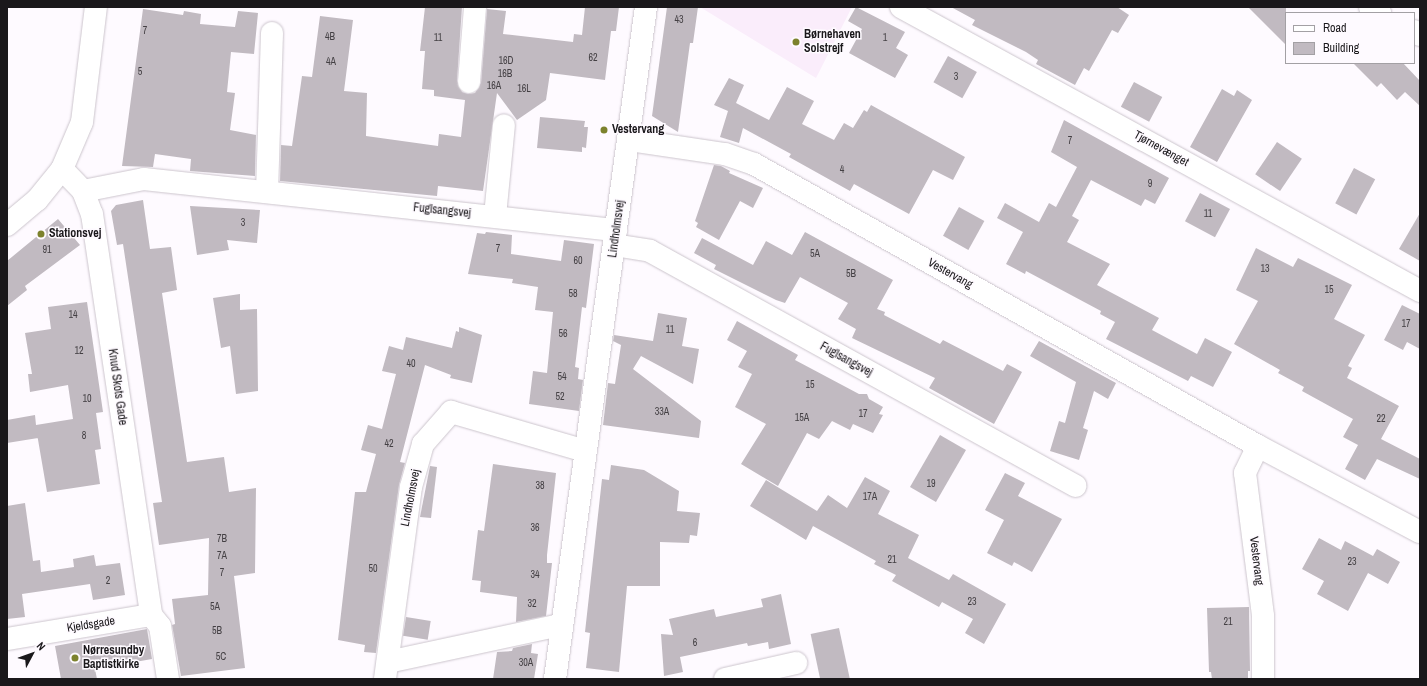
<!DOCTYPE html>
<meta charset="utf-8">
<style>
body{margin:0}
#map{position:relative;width:1427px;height:686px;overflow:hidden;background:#fefaff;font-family:"Archivo Narrow",sans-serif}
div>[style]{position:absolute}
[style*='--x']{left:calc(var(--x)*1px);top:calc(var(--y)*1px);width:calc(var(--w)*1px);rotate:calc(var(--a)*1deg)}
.built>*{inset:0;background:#faedfb}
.building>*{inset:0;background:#c1bac1;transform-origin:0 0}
.roads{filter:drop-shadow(0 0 1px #ccc5cd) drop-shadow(0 0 1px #ccc5cd)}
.minor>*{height:22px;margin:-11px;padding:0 11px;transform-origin:11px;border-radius:11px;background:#fff}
.dots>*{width:11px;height:11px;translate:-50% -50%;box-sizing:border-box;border:2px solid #fefaff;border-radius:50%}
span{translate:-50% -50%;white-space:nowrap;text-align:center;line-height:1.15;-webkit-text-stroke:3px #fefaff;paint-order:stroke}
.number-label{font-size:10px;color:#444044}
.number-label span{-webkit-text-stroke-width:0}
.poi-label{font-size:12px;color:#1a181b;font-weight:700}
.left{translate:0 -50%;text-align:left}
.street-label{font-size:12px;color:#1a181b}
.frame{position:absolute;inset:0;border:8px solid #1a181b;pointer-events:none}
.legend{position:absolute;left:1285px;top:12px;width:130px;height:52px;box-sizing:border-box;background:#fefaff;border:1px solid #a3a0a4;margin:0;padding:5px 7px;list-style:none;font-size:12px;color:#1a181b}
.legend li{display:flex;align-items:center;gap:8px;height:20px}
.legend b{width:20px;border:1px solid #a3a0a4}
.north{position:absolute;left:12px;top:634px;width:40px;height:40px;-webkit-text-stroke:3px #fefaff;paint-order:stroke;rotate:49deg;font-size:11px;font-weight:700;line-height:16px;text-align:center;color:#1a181b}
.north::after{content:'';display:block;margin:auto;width:14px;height:18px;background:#1a181b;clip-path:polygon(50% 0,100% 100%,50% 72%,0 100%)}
</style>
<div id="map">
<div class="built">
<i style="clip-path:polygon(700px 7px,852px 7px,816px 78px)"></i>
</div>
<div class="building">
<i style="clip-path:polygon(425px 7px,462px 7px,457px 81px,462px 92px,468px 94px,475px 93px,481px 83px,487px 9px,506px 11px,503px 34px,573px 42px,574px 34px,582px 35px,585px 7px,619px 7px,616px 31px,611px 31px,605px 80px,550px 73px,546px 100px,517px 120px,497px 93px,483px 191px,438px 186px,437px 196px,280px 181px,281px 145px,292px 146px,302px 76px,312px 77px,320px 16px,353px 20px,344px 91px,367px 93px,366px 136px,438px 146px,439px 134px,461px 137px,465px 100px,434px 96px,434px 90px,422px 89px,425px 51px,420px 51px)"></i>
<i style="clip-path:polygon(667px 7px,698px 7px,693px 43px,690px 43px,678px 132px,652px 116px)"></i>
<i style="clip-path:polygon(856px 7px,905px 32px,896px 48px,908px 55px,895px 78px,849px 53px,862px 29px,848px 21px)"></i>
<i style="clip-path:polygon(951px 7px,1117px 7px,1129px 15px,1118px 33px,1112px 30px,1089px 71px,1084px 68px,1075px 85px,1036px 64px,1038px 60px,1026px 52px,972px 25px,975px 20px)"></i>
<i style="clip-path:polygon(1248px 7px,1286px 7px,1286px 45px)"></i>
<i style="clip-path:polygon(143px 9px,183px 15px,184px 11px,201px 14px,200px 24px,235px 27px,238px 11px,258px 13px,254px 54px,231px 52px,227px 92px,235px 93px,230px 130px,256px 135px,255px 176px,190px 171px,191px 159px,155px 154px,153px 167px,122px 166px)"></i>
<i style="left:948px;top:56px;width:33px;height:30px;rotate:29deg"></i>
<i style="clip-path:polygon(1353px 63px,1403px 63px,1420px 81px,1420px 106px,1405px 92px,1397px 100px,1381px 83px,1377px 87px)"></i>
<i style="clip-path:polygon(729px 78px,744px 85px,736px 103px,769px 120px,787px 87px,814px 101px,802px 124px,834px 140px,844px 123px,853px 128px,864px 110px,867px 112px,871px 105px,965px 157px,953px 180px,933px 170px,909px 214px,854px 184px,850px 191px,789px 157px,791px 154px,743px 128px,739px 143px,720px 137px,728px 111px,714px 105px)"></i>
<i style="left:1134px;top:82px;width:32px;height:28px;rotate:28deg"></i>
<i style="clip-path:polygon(1222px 89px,1234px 96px,1237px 90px,1252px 100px,1217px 162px,1190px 147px)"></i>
<i style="clip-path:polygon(540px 117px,585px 121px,584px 127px,588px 127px,586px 148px,582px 147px,582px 152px,537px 148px)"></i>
<i style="clip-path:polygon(1064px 120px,1169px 178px,1155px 204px,1145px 199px,1141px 206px,1091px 180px,1072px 216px,1079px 220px,1067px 242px,1110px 264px,1097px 285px,1159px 318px,1152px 330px,1197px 354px,1205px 338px,1232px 352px,1213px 387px,1191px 376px,1188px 381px,1106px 339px,1115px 322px,1100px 314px,1101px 311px,1026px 271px,1025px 274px,1006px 264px,1023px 232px,997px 218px,1005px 203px,1039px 222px,1049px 203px,1056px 207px,1077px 167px,1051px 152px)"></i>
<i style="left:1277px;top:142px;width:30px;height:39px;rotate:34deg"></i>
<i style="clip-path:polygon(714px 165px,721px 166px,730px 171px,729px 173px,763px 188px,753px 208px,740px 201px,719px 240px,696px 227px,698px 223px,695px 221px)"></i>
<i style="left:1354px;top:168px;width:24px;height:40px;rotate:28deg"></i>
<i style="left:1200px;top:193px;width:34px;height:32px;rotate:28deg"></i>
<i style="clip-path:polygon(143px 200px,150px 249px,171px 247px,177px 290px,162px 293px,187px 462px,224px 457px,229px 492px,256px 488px,255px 573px,234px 576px,245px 668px,181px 676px,172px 625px,175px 624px,172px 599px,208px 595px,209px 538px,159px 545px,153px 503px,162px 502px,123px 244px,117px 245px,111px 211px,116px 205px)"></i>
<i style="clip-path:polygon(190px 206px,260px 210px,257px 243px,227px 240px,229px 250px,197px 255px)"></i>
<i style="left:959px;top:207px;width:29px;height:33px;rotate:29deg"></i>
<i style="clip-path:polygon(1420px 213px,1420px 261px,1399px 249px)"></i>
<i style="clip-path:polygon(58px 219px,80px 245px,25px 286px,27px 290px,7px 306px,7px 261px)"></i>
<i style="clip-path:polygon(486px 232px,512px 235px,511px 254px,561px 261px,564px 240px,594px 244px,586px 308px,582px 307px,575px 367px,579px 368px,578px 379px,583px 380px,579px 411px,529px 404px,533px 371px,547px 373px,553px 312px,535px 310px,538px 287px,512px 283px,513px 279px,468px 274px,477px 233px,485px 234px)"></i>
<i style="clip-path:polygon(805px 232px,893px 280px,877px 309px,885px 312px,884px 315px,940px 344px,943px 340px,1003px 371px,1007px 364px,1022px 372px,994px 424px,929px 388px,935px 378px,852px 338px,856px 329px,838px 319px,848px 303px,800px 277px,785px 303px,776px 300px,714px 269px,716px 265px,694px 253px,702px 238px,753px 265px,766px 241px,792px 255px)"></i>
<i style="clip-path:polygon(1256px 248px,1293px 267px,1298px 258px,1352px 285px,1334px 319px,1365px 335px,1348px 366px,1352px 368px,1347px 378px,1399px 406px,1381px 439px,1420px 459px,1420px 479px,1377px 459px,1365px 480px,1345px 469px,1358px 445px,1343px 437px,1353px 419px,1302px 391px,1304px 387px,1278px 373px,1280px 370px,1234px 344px,1258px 301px,1236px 290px)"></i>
<i style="clip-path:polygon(240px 294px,240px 310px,257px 309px,258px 391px,236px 394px,230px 346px,221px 348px,213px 298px)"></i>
<i style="clip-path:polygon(87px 302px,103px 412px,96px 413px,101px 449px,95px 450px,100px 484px,47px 492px,36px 428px,38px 438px,7px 443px,7px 420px,35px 415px,36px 425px,73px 419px,68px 385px,30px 392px,28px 374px,32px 374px,25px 333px,51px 329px,48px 307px)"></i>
<i style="clip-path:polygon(1402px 305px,1420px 314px,1420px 349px,1407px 342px,1403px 350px,1384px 340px)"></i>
<i style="clip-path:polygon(658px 313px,687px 318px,682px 346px,699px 349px,693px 384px,641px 356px,633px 369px,701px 421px,699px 438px,603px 425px,608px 383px,615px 384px,621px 345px,613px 341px,614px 335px,653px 341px)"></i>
<i style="clip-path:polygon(737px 321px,798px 355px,795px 360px,859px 394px,867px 394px,869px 399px,883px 407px,879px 414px,883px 415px,873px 433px,853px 424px,850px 430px,832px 421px,819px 439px,807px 433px,778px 486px,741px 464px,766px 424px,735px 407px,752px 374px,738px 367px,747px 351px,727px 340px)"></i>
<i style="clip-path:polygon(459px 327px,482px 335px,472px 383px,450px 378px,451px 375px,425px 365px,400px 462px,405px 463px,399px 485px,376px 653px,364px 652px,365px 645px,338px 640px,355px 492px,366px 492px,376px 454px,361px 450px,368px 425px,382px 429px,396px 374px,382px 371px,389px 346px,403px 350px,406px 337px,452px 348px,456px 331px,459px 332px)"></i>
<i style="clip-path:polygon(1039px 341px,1116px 383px,1108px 399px,1094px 391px,1083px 428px,1088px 430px,1079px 460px,1050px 451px,1059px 421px,1065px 423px,1076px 382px,1030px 356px)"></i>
<i style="left:940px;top:435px;width:30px;height:60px;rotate:30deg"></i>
<i style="clip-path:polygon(493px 464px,556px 473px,547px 555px,547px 563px,552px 563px,546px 616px,516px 622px,517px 597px,480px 592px,481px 581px,472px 580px,478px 530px,484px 531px)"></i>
<i style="clip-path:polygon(611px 465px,644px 470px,679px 491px,677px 511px,700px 513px,697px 536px,690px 535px,689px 543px,660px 542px,660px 586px,627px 586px,619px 672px,586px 668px,590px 633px,585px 632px,602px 479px,609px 480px)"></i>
<i style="clip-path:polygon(430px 466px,437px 467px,431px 518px,420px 517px)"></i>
<i style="clip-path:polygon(1005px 473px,1025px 483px,1018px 496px,1062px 519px,1032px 572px,1014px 562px,1012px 566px,987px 553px,1004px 520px,985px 510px)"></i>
<i style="clip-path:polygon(865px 477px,890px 491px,878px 514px,919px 535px,908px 558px,949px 580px,953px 574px,1006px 604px,984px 644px,965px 633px,973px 619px,942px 602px,939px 607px,892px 581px,896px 575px,874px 564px,876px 561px,813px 526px,806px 540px,750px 506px,766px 480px,817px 511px,828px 495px,847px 508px)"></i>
<i style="clip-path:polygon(25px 503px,33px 561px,40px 560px,41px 572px,74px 567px,73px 559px,94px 555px,96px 566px,120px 563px,125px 595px,93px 600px,90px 584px,22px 594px,25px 617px,7px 619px,7px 506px)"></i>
<i style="clip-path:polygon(1319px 538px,1341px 550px,1345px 541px,1373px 556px,1377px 549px,1400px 562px,1388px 584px,1368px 573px,1348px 611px,1317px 594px,1324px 581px,1302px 569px)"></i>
<i style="clip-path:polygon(781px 594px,791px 644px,769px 649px,768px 642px,748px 646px,747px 643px,680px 657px,683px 672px,664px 676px,661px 634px,673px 635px,669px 619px,714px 609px,716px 617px,763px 607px,761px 599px)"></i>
<i style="clip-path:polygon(1249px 607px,1250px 671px,1248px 671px,1248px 679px,1212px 679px,1211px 672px,1209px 672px,1207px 608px)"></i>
<i style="left:406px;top:617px;width:25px;height:19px;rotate:9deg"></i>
<i style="left:839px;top:628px;width:52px;height:29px;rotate:78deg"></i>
<i style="clip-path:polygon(147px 629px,152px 659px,95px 669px,97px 679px,61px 679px,55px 646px)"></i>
<i style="clip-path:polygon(532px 644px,531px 653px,538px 654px,534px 679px,493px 679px,497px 652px,512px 651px,513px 648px)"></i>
</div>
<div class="roads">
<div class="minor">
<i style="--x:901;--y:7;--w:592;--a:28.69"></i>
<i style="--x:1370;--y:7;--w:12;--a:31"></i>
<i style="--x:1414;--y:31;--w:7;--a:34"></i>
<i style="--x:469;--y:82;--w:75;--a:-85.4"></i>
<i style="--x:630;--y:140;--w:96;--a:8.4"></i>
<i style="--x:725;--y:154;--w:31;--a:19"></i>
<i style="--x:754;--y:164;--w:578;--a:29.23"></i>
<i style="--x:1258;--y:446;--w:183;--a:28"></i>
<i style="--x:62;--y:169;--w:30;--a:46"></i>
<i style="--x:83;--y:191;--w:25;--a:69"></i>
<i style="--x:92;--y:214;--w:405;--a:81.6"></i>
<i style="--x:83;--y:191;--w:62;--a:-11.1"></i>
<i style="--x:144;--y:179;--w:475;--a:6.2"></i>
<i style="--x:267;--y:192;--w:159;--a:-88.2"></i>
<i style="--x:495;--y:216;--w:91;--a:-84.4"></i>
<i style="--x:7;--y:225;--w:39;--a:-40"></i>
<i style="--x:37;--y:200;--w:40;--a:-51"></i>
<i style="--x:62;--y:169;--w:51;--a:-66.9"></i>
<i style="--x:82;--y:122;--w:116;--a:-83.1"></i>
<i style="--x:614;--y:245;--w:36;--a:9"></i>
<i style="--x:650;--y:251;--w:486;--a:28.9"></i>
<i style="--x:1258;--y:446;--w:30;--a:116"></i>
<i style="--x:1245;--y:473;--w:144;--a:82.8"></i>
<i style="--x:1263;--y:616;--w:63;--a:90"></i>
<i style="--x:151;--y:615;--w:14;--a:51"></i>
<i style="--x:160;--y:626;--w:54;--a:81.4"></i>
<i style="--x:7;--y:639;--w:146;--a:-9.5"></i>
<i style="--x:388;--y:662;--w:177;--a:-12.1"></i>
<i style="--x:385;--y:679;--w:194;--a:-82.3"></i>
<i style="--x:411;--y:487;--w:45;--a:-74.4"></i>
<i style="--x:423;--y:444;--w:43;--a:-48.8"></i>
<i style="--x:451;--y:412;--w:140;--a:16.2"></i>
<i style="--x:555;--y:679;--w:678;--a:-82.29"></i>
<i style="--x:725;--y:679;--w:73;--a:-12.7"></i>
</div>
</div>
<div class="dots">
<i style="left:796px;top:42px;background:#7c822d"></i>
<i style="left:604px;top:130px;background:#7c822d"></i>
<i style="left:41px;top:234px;background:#7c822d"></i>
<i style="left:75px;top:658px;background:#7c822d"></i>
</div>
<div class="number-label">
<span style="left:679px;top:20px">43</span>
<span style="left:145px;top:31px">7</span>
<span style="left:330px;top:37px">4B</span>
<span style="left:438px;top:38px">11</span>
<span style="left:885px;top:38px">1</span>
<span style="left:593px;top:58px">62</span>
<span style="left:506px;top:61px">16D</span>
<span style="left:331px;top:62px">4A</span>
<span style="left:140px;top:72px">5</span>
<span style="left:505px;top:74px">16B</span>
<span style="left:956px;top:77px">3</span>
<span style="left:494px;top:86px">16A</span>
<span style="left:524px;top:89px">16L</span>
<span style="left:1070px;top:141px">7</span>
<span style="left:842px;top:170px">4</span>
<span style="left:1150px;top:184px">9</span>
<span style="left:1208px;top:214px">11</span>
<span style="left:243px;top:223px">3</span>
<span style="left:498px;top:249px">7</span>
<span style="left:47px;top:250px">91</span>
<span style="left:815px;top:254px">5A</span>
<span style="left:578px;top:261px">60</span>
<span style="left:1265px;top:269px">13</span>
<span style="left:851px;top:274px">5B</span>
<span style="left:1329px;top:290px">15</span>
<span style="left:573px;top:294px">58</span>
<span style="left:73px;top:315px">14</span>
<span style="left:1406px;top:324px">17</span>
<span style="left:670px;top:330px">11</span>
<span style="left:563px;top:334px">56</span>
<span style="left:79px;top:351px">12</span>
<span style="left:411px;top:364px">40</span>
<span style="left:562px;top:377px">54</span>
<span style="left:810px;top:385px">15</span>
<span style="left:560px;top:397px">52</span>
<span style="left:87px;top:399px">10</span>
<span style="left:662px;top:412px">33A</span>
<span style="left:863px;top:414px">17</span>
<span style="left:802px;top:418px">15A</span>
<span style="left:1381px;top:419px">22</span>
<span style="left:84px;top:436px">8</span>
<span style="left:389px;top:444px">42</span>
<span style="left:931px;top:484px">19</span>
<span style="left:540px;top:486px">38</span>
<span style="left:870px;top:497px">17A</span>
<span style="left:535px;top:528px">36</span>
<span style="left:222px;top:539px">7B</span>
<span style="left:222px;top:556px">7A</span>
<span style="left:892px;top:560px">21</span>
<span style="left:1352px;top:562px">23</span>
<span style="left:373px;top:569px">50</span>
<span style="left:222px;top:573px">7</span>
<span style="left:535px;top:575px">34</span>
<span style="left:108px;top:581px">2</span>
<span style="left:972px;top:602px">23</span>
<span style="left:532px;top:604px">32</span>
<span style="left:215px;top:607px">5A</span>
<span style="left:1228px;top:622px">21</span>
<span style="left:217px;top:631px">5B</span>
<span style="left:695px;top:643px">6</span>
<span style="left:221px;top:657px">5C</span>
<span style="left:526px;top:663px">30A</span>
</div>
<div class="poi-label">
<span class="left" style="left:804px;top:42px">Børnehaven<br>Solstrejf</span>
<span class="left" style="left:612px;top:130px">Vestervang</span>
<span class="left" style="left:49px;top:234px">Stationsvej</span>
<span class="left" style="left:83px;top:658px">Nørresundby<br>Baptistkirke</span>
</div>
<div class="street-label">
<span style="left:1161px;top:149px;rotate:29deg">Tjørnevænget</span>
<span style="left:442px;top:211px;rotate:6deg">Fuglsangsvej</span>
<span style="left:617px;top:229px;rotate:-82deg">Lindholmsvej</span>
<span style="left:950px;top:274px;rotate:29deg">Vestervang</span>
<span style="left:846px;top:360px;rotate:29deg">Fuglsangsvej</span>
<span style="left:117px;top:387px;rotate:82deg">Knud Skots Gade</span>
<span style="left:411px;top:498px;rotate:-79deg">Lindholmsvej</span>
<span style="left:1256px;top:561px;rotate:83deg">Vestervang</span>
<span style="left:91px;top:625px;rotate:-9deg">Kjeldsgade</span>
</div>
<div class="frame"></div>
<ul class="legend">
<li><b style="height:5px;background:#fff"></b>Road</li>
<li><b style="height:11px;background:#c1bac1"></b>Building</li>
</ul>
<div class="north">N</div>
</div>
